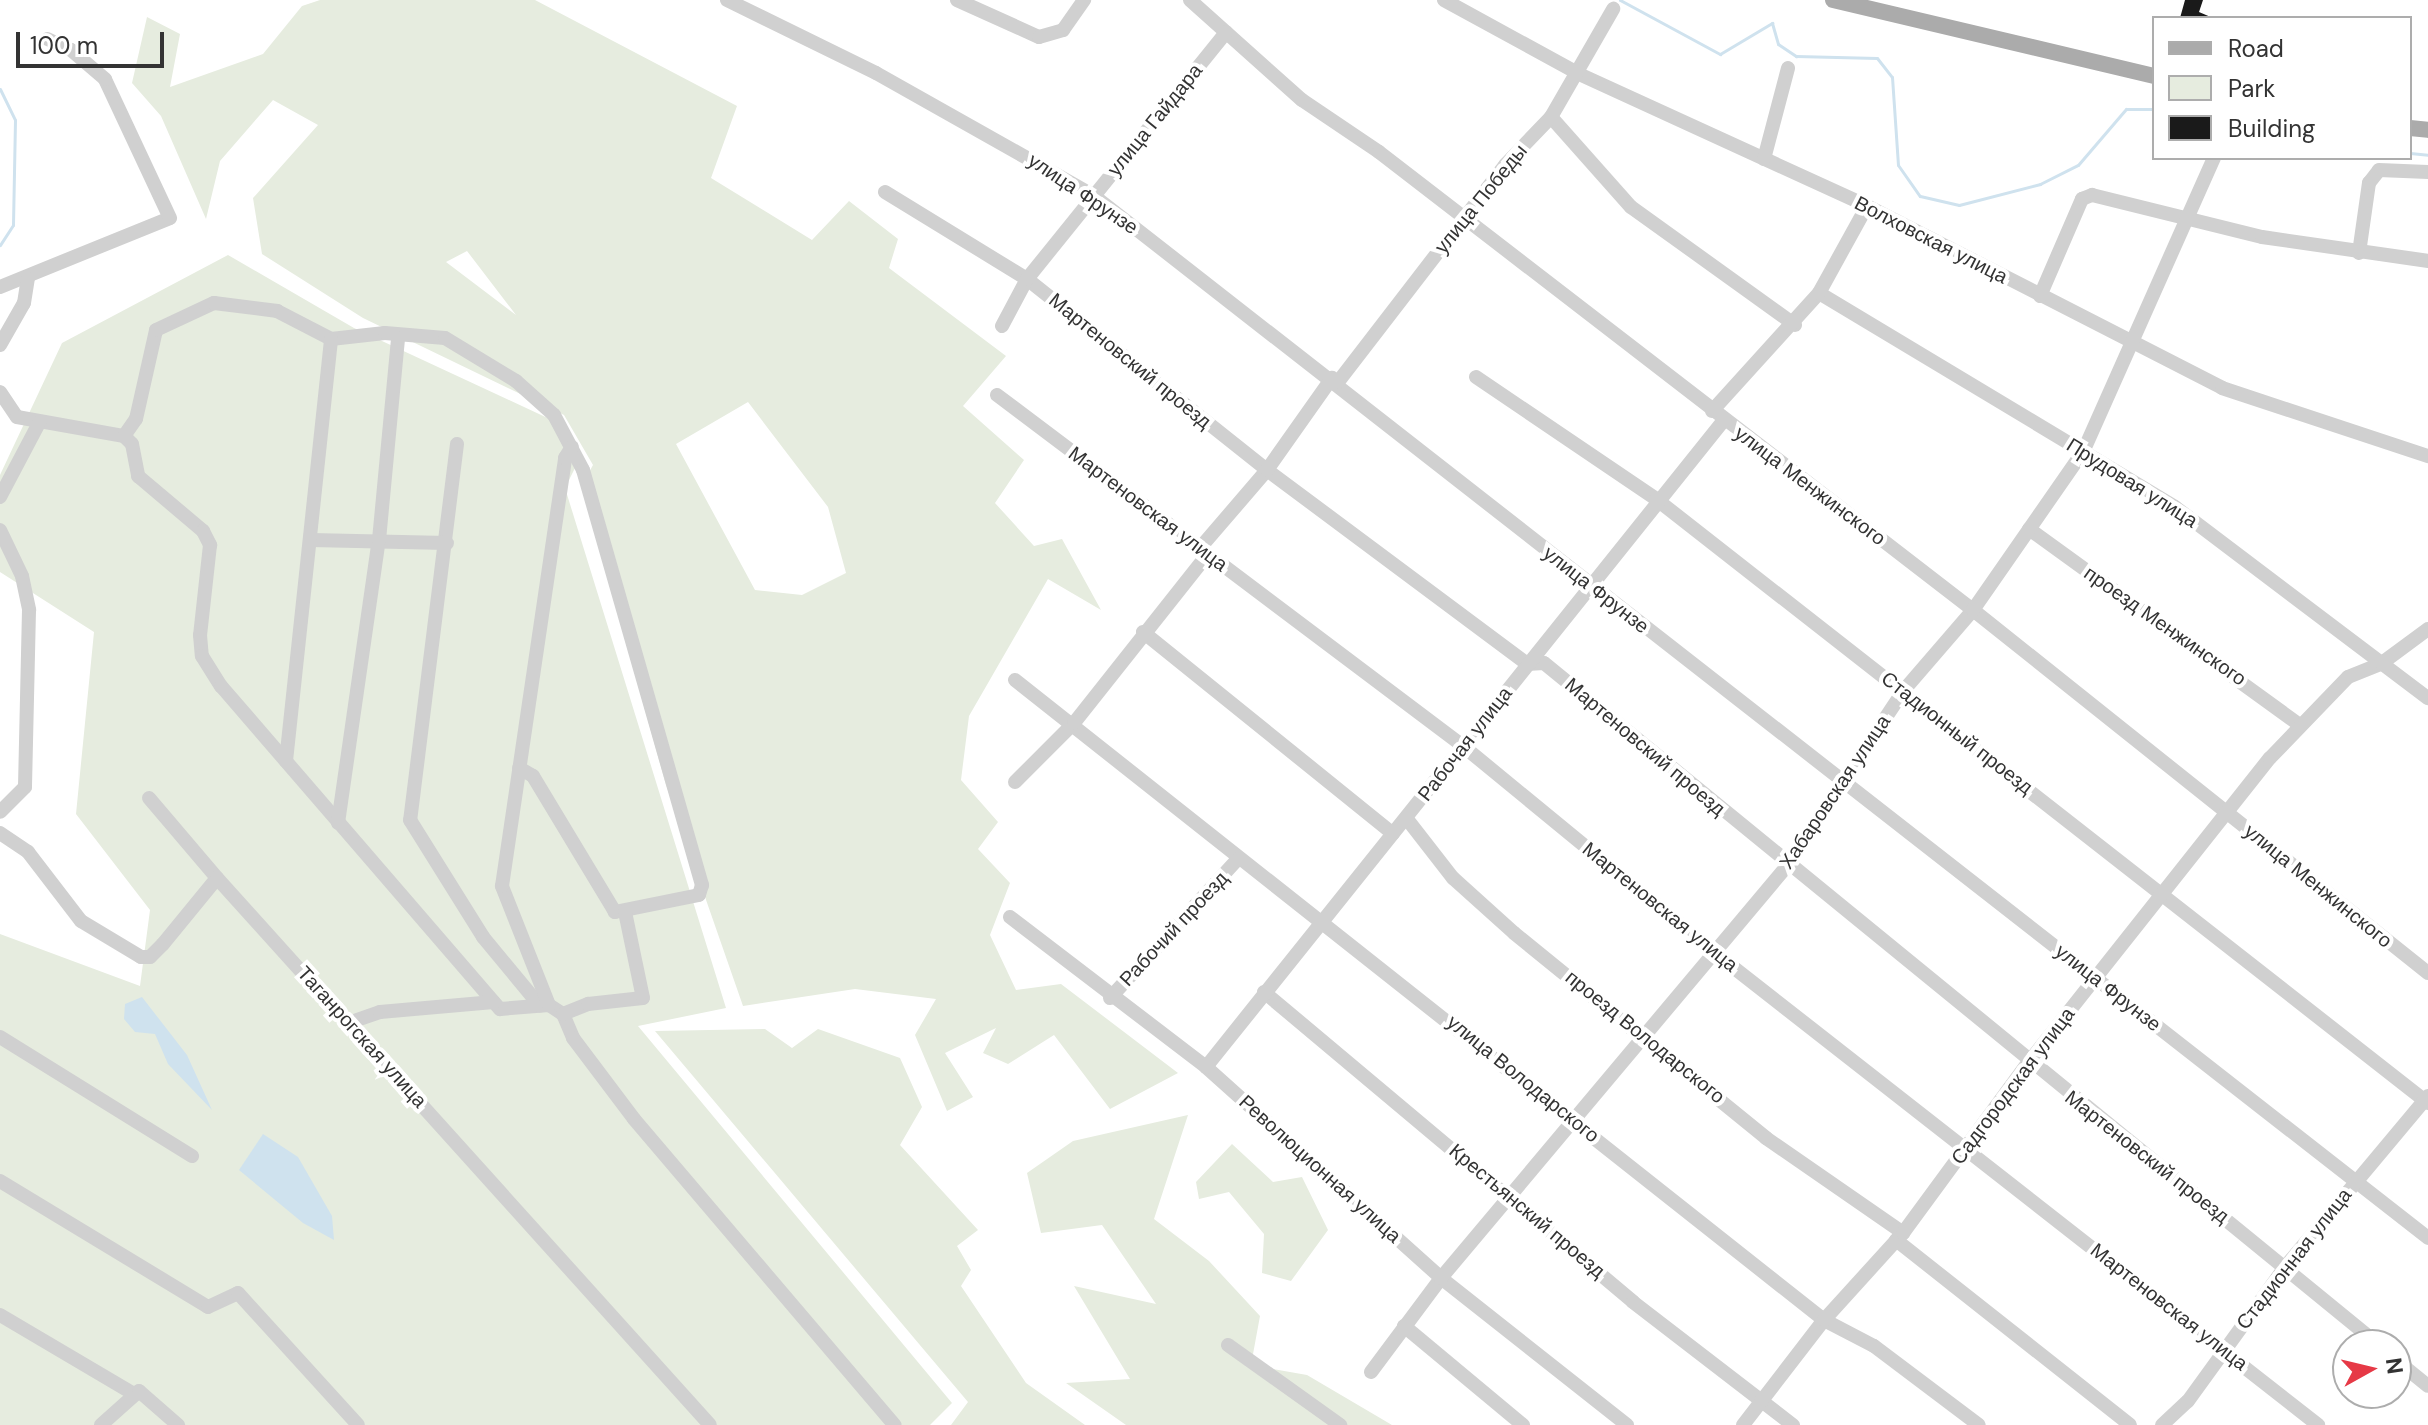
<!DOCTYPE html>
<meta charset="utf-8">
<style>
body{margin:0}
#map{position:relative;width:2428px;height:1425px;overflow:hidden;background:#fff;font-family:"DM Sans",sans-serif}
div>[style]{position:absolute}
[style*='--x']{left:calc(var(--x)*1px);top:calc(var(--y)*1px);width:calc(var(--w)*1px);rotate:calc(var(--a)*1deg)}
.green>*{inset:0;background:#e6ecdf}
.water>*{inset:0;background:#cfe2ee}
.stream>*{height:3px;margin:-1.5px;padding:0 1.5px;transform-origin:1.5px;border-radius:1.5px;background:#cfe2ee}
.building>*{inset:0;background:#1a1a1a}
.minor>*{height:14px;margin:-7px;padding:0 7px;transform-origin:7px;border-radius:7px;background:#d0d0d0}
.major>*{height:16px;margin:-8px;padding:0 8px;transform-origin:8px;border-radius:8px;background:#ababab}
span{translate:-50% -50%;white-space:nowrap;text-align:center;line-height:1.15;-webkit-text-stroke:8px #fff;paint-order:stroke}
.street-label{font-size:20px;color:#333}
.legend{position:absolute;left:2152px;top:16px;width:260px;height:144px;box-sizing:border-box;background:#fff;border:2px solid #adadad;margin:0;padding:10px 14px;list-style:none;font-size:24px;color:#333}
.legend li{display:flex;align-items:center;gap:16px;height:40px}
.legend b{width:40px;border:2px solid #adadad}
.north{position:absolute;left:2332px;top:1329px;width:80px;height:80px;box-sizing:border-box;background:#fff;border:2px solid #adadad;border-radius:50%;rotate:82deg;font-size:22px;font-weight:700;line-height:32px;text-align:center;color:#333}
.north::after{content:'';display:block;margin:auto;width:28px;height:36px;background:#e63946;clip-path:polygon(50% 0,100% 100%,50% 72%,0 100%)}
.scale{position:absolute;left:16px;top:32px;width:148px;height:36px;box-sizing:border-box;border:4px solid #333;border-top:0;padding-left:10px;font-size:24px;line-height:28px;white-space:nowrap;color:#333;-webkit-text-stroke:6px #fff;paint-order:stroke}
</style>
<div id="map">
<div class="green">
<i style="clip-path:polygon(evenodd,320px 0,535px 0,737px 106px,711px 178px,812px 240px,849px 201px,898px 239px,889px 268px,1006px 356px,963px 406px,1024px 460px,995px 503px,1034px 546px,1062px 539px,1101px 610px,1048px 579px,969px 716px,961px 780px,998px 822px,978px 849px,1010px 883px,990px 935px,1016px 990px,1061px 984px,1178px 1073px,1110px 1109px,1054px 1035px,1008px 1064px,983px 1053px,996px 1028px,945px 1053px,973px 1097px,947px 1111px,915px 1035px,936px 999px,855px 989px,743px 1006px,666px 785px,582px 485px,593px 465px,564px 415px,363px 318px,262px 254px,253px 198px,318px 125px,273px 100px,220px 161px,206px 219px,161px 116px,132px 83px,147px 17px,180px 34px,170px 87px,263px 54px,302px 6px,320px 0,467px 251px,516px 315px,446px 262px,467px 251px,320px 0,748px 402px,828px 507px,846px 573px,802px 595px,755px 590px,676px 444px,748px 402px)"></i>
<i style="clip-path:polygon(228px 255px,354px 328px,554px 421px,578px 462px,565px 488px,726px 1008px,638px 1026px,952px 1403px,930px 1425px,0 1425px,0 934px,140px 986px,150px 910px,76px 814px,94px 632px,0 572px,0 475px,62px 343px)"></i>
<i style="clip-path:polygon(765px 1029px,792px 1048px,818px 1029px,900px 1058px,922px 1107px,900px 1145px,978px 1230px,957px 1246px,971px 1270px,961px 1286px,1026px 1383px,1085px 1425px,951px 1425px,968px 1402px,655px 1031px)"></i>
<i style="clip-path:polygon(1188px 1115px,1154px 1219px,1209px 1261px,1260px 1316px,1251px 1365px,1307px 1375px,1392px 1425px,1126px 1425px,1066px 1383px,1130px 1379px,1074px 1286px,1156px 1304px,1102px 1225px,1041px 1233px,1027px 1173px,1073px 1141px)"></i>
<i style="clip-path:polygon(1232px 1144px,1273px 1182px,1302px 1177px,1328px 1230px,1291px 1281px,1262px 1273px,1264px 1234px,1229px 1192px,1199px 1199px,1196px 1182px)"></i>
</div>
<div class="water">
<i style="clip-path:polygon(142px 997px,187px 1055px,212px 1110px,168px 1064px,155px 1034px,135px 1032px,124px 1019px,125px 1004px)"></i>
<i style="clip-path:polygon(263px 1134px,298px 1157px,332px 1216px,334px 1240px,303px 1223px,239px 1170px)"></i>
</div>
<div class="stream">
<i style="--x:1620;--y:0;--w:114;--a:28.4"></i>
<i style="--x:1720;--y:54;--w:61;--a:-30.8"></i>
<i style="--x:1772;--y:23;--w:22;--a:74"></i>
<i style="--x:1778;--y:44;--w:22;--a:34"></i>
<i style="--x:1796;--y:56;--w:81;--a:1.4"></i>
<i style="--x:1877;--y:58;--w:24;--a:52"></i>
<i style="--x:1892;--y:77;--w:88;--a:86.1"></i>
<i style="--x:1898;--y:165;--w:38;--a:55"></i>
<i style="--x:1920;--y:196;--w:40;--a:13"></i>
<i style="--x:1959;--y:205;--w:84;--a:-14.5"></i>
<i style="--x:2040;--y:184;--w:42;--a:-26.6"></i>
<i style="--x:2078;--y:165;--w:74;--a:-49.4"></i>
<i style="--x:2126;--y:109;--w:28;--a:0"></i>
<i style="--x:0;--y:89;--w:34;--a:64"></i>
<i style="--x:15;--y:120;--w:105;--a:91.1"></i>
<i style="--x:13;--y:225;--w:24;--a:123"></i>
<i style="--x:2410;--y:153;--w:18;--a:6"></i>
</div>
<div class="building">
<i style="clip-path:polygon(2185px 0,2203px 0,2199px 12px,2213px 18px,2180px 18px)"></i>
</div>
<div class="minor">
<i style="--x:727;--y:0;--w:166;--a:26.1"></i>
<i style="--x:876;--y:73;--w:250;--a:29.4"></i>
<i style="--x:1094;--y:196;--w:1693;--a:37.99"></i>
<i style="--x:957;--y:0;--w:90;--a:24.3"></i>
<i style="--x:1039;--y:37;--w:25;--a:-16"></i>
<i style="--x:1063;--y:30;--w:37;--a:-55"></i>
<i style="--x:1190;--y:0;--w:150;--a:41.8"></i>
<i style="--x:1302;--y:100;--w:93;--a:34"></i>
<i style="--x:1379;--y:152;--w:750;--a:37.63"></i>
<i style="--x:1973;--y:610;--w:582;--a:38.58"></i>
<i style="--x:1444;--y:0;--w:154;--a:28.7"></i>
<i style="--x:1579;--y:74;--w:317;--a:24.6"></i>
<i style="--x:1867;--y:206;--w:399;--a:27.1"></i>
<i style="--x:2222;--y:388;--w:217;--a:18.3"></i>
<i style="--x:1551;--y:117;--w:120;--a:48.4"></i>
<i style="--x:1631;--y:207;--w:202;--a:35.7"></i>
<i style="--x:1764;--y:159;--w:94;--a:-75.2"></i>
<i style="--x:885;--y:192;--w:167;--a:31.5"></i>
<i style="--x:1027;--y:279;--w:307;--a:38.5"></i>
<i style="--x:1267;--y:470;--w:324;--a:36.7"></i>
<i style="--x:1527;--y:664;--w:17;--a:-3"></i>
<i style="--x:1544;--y:663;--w:1078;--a:39.24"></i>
<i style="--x:2359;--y:253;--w:71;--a:-81.9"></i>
<i style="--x:2369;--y:183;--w:16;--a:-52"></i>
<i style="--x:2379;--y:170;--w:49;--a:2.3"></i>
<i style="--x:0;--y:287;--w:183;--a:-22.1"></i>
<i style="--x:170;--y:218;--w:153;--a:-115.1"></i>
<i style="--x:105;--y:79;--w:45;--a:-139.5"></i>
<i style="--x:71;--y:50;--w:26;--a:-155"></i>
<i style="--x:1819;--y:293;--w:415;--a:31"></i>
<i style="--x:2175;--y:507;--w:317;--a:37.1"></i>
<i style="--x:2040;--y:296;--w:106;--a:-66.6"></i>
<i style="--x:2082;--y:199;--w:11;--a:-22"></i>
<i style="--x:2092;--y:195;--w:175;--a:13.9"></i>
<i style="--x:2262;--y:237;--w:168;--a:8.2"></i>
<i style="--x:1002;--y:326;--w:53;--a:-62"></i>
<i style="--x:1027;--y:279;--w:317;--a:-51.1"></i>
<i style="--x:0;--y:345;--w:48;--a:-60.3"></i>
<i style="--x:24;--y:303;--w:25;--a:-81"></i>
<i style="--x:1476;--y:377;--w:217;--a:34.1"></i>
<i style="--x:1656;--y:499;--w:980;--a:38.04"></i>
<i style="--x:1338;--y:382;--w:274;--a:-52.4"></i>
<i style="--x:1505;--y:165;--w:66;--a:-46.2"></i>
<i style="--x:1551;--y:117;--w:125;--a:-60.1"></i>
<i style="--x:0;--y:392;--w:30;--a:56"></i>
<i style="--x:17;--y:417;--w:109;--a:10.1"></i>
<i style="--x:124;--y:436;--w:11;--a:45"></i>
<i style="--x:132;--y:444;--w:33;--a:79"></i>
<i style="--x:138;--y:476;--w:85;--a:40.2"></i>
<i style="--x:203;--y:531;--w:16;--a:63"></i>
<i style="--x:210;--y:545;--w:91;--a:96.3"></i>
<i style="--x:200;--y:635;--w:21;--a:85"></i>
<i style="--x:202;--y:656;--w:36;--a:58"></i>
<i style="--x:221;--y:686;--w:427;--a:49.2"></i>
<i style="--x:500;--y:1009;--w:49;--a:-4.7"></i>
<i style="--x:549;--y:1005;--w:17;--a:33"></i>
<i style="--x:563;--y:1014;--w:26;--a:67"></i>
<i style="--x:573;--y:1038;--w:101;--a:53"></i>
<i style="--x:634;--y:1119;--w:402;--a:49.6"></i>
<i style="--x:997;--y:395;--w:583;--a:36.99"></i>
<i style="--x:1463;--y:746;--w:326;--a:39.4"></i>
<i style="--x:1715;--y:953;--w:766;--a:38.05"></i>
<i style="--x:1712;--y:411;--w:159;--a:-47.8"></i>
<i style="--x:1819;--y:293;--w:99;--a:-61.1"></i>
<i style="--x:124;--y:436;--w:21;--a:-55"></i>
<i style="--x:136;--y:419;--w:91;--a:-77.3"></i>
<i style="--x:156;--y:330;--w:64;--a:-25"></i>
<i style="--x:214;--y:303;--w:64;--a:7.2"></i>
<i style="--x:277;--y:311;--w:61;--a:27.4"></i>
<i style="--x:331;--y:339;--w:54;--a:-6.3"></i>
<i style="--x:385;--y:333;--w:60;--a:4.8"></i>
<i style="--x:445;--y:338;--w:83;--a:31.2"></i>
<i style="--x:516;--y:381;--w:51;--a:41.8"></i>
<i style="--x:554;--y:415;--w:62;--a:62.2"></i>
<i style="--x:583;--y:470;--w:432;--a:74"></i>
<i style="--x:702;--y:885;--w:10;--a:107"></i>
<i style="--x:699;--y:895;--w:86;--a:168.6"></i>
<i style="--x:615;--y:912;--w:159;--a:-121.1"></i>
<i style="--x:533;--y:776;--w:16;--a:-150"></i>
<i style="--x:457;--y:444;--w:379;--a:97.1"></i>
<i style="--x:410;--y:820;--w:138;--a:58"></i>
<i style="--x:483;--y:937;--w:89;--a:50.4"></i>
<i style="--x:0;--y:497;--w:84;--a:-62.2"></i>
<i style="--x:2029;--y:529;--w:334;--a:35.9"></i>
<i style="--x:0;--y:530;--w:51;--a:64.4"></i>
<i style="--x:22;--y:576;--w:35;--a:78"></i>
<i style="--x:29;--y:610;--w:177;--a:91.3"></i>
<i style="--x:25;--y:787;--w:35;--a:135"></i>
<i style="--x:311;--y:540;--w:136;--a:1.3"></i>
<i style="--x:1200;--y:548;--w:103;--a:-49.3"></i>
<i style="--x:1267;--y:470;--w:113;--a:-54.8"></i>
<i style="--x:1143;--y:632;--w:321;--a:38.9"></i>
<i style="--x:1015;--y:680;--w:1032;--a:38.35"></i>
<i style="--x:1824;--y:1320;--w:56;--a:27.5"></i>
<i style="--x:1874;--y:1346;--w:131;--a:37"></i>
<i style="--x:286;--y:761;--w:424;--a:-83.9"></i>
<i style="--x:1015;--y:782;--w:83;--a:-45"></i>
<i style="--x:1074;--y:723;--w:216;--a:-51.6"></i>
<i style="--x:149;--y:798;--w:105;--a:49.6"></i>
<i style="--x:1407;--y:819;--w:75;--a:52.1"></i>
<i style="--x:1453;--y:878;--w:82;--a:42"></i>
<i style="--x:1514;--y:933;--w:325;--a:39.1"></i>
<i style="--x:1766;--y:1138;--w:167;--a:34.7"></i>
<i style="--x:338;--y:823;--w:286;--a:-81.8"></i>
<i style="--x:379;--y:540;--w:203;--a:-84.6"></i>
<i style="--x:0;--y:833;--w:34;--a:34"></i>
<i style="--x:28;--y:852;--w:87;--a:52.5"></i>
<i style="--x:81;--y:921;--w:70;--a:31"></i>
<i style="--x:141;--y:957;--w:9;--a:0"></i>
<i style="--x:150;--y:957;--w:18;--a:-45"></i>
<i style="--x:163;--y:944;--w:85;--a:-50.7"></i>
<i style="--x:217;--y:878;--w:736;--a:47.97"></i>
<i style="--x:1010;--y:917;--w:247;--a:37.4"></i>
<i style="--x:1206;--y:1067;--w:316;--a:41.9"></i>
<i style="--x:1441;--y:1278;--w:237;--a:38.3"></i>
<i style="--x:1264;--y:992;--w:482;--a:40"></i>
<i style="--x:1633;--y:1302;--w:202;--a:37.6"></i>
<i style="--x:1110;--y:998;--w:188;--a:-47.4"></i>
<i style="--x:549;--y:1005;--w:128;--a:-111.6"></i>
<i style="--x:502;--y:886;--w:433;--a:-81.6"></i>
<i style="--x:565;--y:458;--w:13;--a:-58"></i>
<i style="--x:563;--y:1014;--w:27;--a:-22"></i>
<i style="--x:588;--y:1004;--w:55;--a:-6.2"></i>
<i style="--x:643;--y:998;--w:88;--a:-101.8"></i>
<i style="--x:351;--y:1022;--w:31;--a:-19"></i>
<i style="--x:380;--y:1012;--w:114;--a:-5"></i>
<i style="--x:0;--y:1037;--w:226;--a:31.8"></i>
<i style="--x:1206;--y:1067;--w:829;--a:-51.32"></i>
<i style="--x:0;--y:1181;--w:243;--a:31.2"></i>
<i style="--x:208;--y:1307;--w:33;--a:-25"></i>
<i style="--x:238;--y:1293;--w:178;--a:47.7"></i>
<i style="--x:1896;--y:1240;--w:298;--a:38.3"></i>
<i style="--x:0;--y:1315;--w:156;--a:30.5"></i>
<i style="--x:1404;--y:1326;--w:155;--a:39.8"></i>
<i style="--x:1228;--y:1345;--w:138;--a:35.5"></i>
<i style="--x:2396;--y:1360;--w:41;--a:39.1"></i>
<i style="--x:1371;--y:1372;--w:117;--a:-53.3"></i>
<i style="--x:1441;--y:1278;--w:538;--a:-49.98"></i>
<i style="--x:1787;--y:866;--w:211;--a:-56.4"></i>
<i style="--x:1904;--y:690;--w:106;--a:-49.2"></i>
<i style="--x:1973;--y:610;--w:193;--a:-55.2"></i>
<i style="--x:2083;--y:452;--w:322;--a:-66"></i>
<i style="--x:101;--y:1425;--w:51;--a:-41.8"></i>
<i style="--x:139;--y:1391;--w:52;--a:41.1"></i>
<i style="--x:1743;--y:1425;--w:133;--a:-52.4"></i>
<i style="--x:1824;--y:1320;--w:118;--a:-47.8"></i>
<i style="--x:1903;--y:1233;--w:211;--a:-53.7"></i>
<i style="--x:2028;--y:1063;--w:389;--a:-51.6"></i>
<i style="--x:2270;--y:758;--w:112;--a:-46.1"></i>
<i style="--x:2348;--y:677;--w:37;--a:-22"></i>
<i style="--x:2382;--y:663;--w:57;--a:-36.5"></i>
<i style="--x:2162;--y:1425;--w:35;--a:-43"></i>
<i style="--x:2188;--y:1401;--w:165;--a:-54.1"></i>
<i style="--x:2285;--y:1267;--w:223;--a:-50.1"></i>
</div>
<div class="major">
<i style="--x:1833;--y:0;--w:330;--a:13.3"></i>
<i style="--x:2410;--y:128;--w:18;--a:6"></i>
</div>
<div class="street-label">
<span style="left:1155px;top:120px;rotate:-51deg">улица Гайдара</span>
<span style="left:1083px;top:194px;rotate:34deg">улица Фрунзе</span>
<span style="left:1481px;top:199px;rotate:-51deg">улица Победы</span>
<span style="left:1931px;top:240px;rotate:27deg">Волховская улица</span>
<span style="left:1130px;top:361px;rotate:39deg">Мартеновский проезд</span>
<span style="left:2132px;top:483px;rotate:32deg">Прудовая улица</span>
<span style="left:1810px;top:486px;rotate:37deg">улица Менжинского</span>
<span style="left:1148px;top:509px;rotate:37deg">Мартеновская улица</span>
<span style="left:1596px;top:590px;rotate:38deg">улица Фрунзе</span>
<span style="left:2165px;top:626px;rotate:35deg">проезд Менжинского</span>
<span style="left:1957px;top:733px;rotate:38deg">Стадионный проезд</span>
<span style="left:1465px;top:744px;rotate:-52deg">Рабочая улица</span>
<span style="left:1645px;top:747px;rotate:40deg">Мартеновский проезд</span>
<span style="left:1835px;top:792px;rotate:-56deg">Хабаровская улица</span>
<span style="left:2318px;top:886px;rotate:39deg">улица Менжинского</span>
<span style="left:1660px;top:907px;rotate:39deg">Мартеновская улица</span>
<span style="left:1174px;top:929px;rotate:-47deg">Рабочий проезд</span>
<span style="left:2108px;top:988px;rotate:38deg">улица Фрунзе</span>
<span style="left:362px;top:1037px;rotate:48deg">Таганрогская улица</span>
<span style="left:1645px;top:1037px;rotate:39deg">проезд Володарского</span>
<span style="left:1523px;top:1079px;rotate:39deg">улица Володарского</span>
<span style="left:2013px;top:1086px;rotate:-53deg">Садгородская улица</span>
<span style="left:2147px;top:1157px;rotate:38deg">Мартеновский проезд</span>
<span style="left:1320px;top:1169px;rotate:42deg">Революционная улица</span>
<span style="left:1527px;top:1211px;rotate:40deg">Крестьянский проезд</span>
<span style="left:2294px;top:1259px;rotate:-52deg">Стадионная улица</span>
<span style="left:2169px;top:1307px;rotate:38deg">Мартеновская улица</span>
</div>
<ul class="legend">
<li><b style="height:10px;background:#ababab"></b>Road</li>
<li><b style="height:22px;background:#e6ecdf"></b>Park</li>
<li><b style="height:22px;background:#1a1a1a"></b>Building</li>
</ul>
<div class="north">N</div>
<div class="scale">100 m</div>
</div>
